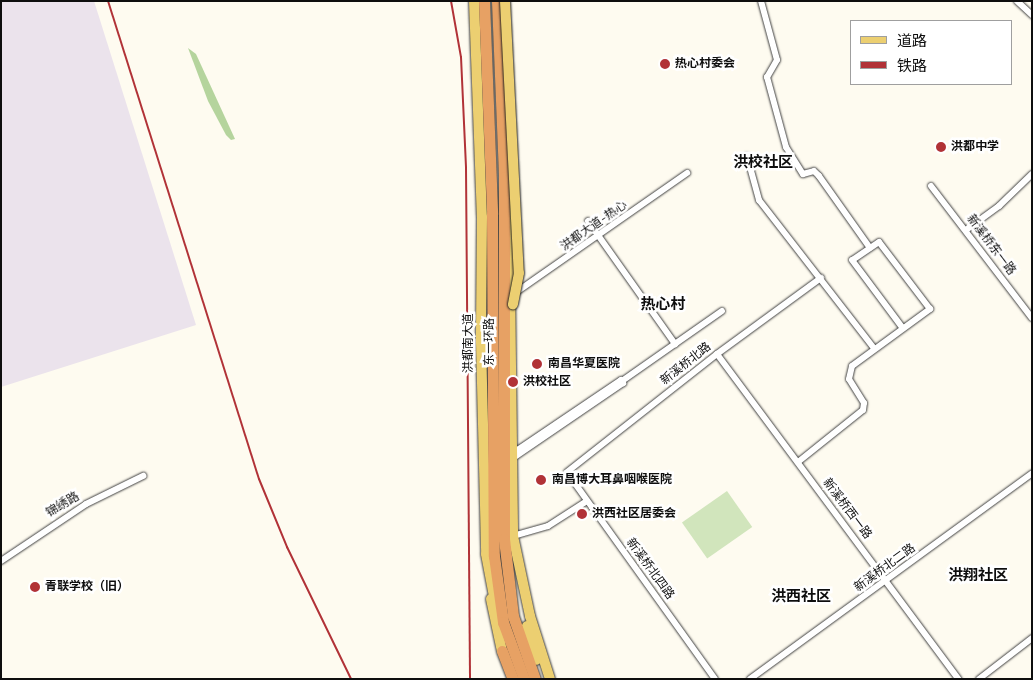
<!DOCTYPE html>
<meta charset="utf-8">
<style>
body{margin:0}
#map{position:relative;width:1033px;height:680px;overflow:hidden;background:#fefbf0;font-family:"Roboto Serif","Noto Sans SC",serif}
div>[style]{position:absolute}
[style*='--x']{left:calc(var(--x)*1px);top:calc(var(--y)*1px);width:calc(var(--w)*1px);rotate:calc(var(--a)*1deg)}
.industrial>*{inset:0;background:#ebe3ec}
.green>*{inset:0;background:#d1e5bc;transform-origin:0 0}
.forest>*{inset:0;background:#b5d49d}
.roads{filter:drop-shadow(0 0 1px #414141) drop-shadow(0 0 1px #414141)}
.street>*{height:6px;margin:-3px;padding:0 3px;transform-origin:3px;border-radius:3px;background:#fff}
.primary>*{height:10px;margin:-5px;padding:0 5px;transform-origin:5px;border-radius:5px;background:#eccf71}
.highway>*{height:11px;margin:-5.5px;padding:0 5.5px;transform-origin:5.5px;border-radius:5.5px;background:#e7a164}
.rail>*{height:2px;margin:-1px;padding:0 1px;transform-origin:1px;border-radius:1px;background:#b13237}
.bridges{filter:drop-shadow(0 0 1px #1f1f1f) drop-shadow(0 0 1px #1f1f1f)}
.primary-bridge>*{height:10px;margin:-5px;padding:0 5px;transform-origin:5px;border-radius:5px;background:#eccf71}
.dots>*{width:14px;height:14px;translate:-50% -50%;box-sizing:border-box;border:2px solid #fff;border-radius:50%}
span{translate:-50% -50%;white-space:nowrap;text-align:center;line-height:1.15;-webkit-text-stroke:5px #fff;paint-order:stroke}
.poi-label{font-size:12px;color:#0e0e0e;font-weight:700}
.left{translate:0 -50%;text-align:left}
.street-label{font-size:12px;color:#0e0e0e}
.quarter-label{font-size:15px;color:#0e0e0e;font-weight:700}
.frame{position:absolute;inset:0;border:2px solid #0e0e0e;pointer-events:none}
.legend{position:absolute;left:850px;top:20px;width:162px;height:65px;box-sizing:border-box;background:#fff;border:1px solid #9f9f9f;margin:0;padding:6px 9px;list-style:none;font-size:15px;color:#0e0e0e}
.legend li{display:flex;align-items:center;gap:10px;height:25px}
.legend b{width:25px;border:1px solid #9f9f9f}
</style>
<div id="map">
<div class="industrial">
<i style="clip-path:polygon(1px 1px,94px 1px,196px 325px,1px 387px)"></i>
</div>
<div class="green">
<i style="left:727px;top:491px;width:44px;height:55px;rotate:55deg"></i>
</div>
<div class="forest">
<i style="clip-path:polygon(188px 48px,196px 54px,235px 139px,231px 140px,226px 135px,208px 101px)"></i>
</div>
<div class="roads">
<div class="street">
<i style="--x:761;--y:1;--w:61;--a:74.8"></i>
<i style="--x:777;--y:60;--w:20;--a:120"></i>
<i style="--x:767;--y:77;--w:73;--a:74.8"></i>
<i style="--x:786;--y:147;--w:32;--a:58"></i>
<i style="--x:803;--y:174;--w:11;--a:-15"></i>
<i style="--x:814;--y:171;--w:7;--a:45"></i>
<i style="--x:819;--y:176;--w:88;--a:54.7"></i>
<i style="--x:1017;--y:1;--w:21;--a:43"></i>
<i style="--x:747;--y:156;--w:46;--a:74.7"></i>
<i style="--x:759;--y:200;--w:187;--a:52.2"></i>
<i style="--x:931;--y:186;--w:166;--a:52.6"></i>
<i style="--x:588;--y:221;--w:151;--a:54.7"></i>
<i style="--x:966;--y:230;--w:41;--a:-36"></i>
<i style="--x:999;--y:206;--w:46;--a:-44.1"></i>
<i style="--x:515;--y:293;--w:210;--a:-34.9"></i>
<i style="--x:717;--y:354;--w:405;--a:53.4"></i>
<i style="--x:622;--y:381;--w:122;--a:-35"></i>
<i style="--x:513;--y:453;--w:130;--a:-34.1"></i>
<i style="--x:621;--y:380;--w:4;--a:56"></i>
<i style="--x:623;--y:383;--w:133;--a:145.7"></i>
<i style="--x:798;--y:462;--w:83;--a:-38.7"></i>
<i style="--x:863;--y:410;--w:7;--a:-82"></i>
<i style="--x:864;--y:403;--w:28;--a:-122"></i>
<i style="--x:849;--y:379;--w:13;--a:-77"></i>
<i style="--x:852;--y:366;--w:97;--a:-36.2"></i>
<i style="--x:930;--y:309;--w:84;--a:-127.3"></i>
<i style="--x:879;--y:242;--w:32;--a:146"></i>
<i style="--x:852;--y:260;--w:84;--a:53.3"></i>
<i style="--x:513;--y:536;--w:36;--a:-16"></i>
<i style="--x:548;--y:526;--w:46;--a:-32.7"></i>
<i style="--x:1;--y:561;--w:102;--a:-33.8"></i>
<i style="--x:86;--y:504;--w:64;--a:-26.2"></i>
<i style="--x:715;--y:679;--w:254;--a:-125.6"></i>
<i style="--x:567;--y:472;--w:191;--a:-38.2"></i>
<i style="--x:717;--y:354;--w:129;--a:-36.2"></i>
<i style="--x:750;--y:679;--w:349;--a:-36.1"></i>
<i style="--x:979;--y:679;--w:67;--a:-37.7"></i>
</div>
<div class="primary">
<i style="--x:474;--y:1;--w:216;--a:87.9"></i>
<i style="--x:482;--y:217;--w:125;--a:90.5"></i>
<i style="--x:481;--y:342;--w:212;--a:88.6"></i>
<i style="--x:486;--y:554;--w:54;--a:79.3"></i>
<i style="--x:509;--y:202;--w:334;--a:89.3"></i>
<i style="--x:513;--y:536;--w:82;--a:78"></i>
<i style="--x:530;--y:616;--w:66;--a:72.4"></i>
<i style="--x:491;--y:599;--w:53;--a:78.1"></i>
<i style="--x:527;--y:626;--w:35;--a:74"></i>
</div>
<div class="highway">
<i style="--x:484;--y:1;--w:213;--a:87.8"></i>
<i style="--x:492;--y:214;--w:342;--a:89.7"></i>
<i style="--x:494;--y:556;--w:67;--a:82.2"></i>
<i style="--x:503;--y:622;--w:61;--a:69.8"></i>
<i style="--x:497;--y:1;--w:176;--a:87.7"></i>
<i style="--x:504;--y:177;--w:362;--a:90"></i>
<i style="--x:504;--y:539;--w:78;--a:83.3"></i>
<i style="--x:513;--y:616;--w:67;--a:70.8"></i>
<i style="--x:502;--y:651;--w:30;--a:69"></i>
</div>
</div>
<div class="rail">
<i style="--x:108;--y:1;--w:501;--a:72.47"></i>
<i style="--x:259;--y:479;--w:74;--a:67.6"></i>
<i style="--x:287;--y:547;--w:147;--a:64.1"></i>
<i style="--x:451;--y:1;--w:57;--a:79.9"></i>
<i style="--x:461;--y:57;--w:111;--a:87.4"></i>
<i style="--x:466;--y:168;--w:511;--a:89.55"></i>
</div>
<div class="bridges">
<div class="primary-bridge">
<i style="--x:505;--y:1;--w:272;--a:87.1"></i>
<i style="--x:519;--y:273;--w:32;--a:101"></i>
</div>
</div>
<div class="dots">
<i style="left:665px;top:64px;background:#b13237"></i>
<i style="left:941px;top:147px;background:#b13237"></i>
<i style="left:537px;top:364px;background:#b13237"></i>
<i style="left:513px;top:382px;background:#b13237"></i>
<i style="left:541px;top:480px;background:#b13237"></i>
<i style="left:582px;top:514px;background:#b13237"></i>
<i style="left:35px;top:587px;background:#b13237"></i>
</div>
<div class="poi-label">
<span class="left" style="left:675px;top:64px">热心村委会</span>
<span class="left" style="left:951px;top:147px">洪都中学</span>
<span class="left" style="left:548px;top:364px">南昌华夏医院</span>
<span class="left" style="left:523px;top:382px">洪校社区</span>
<span class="left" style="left:552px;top:480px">南昌博大耳鼻咽喉医院</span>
<span class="left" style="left:592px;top:514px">洪西社区居委会</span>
<span class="left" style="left:45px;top:587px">青联学校（旧）</span>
</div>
<div class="street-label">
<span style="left:594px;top:226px;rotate:-35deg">洪都大道-热心</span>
<span style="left:991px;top:245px;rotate:53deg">新溪桥东一路</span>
<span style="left:490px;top:342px;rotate:-90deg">东一环路</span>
<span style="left:469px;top:343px;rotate:-90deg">洪都南大道</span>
<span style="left:686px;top:364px;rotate:-38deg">新溪桥北路</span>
<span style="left:63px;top:505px;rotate:-31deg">锦绣路</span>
<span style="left:847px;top:509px;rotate:53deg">新溪桥西一路</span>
<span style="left:885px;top:568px;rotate:-36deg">新溪桥北二路</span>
<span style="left:650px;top:569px;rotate:54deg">新溪桥北四路</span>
</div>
<div class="quarter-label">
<span style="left:763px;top:163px">洪校社区</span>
<span style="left:663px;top:305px">热心村</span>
<span style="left:978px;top:576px">洪翔社区</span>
<span style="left:801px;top:597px">洪西社区</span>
</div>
<div class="frame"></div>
<ul class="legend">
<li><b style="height:6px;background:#eccf71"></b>道路</li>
<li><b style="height:6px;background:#b13237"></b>铁路</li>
</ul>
</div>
